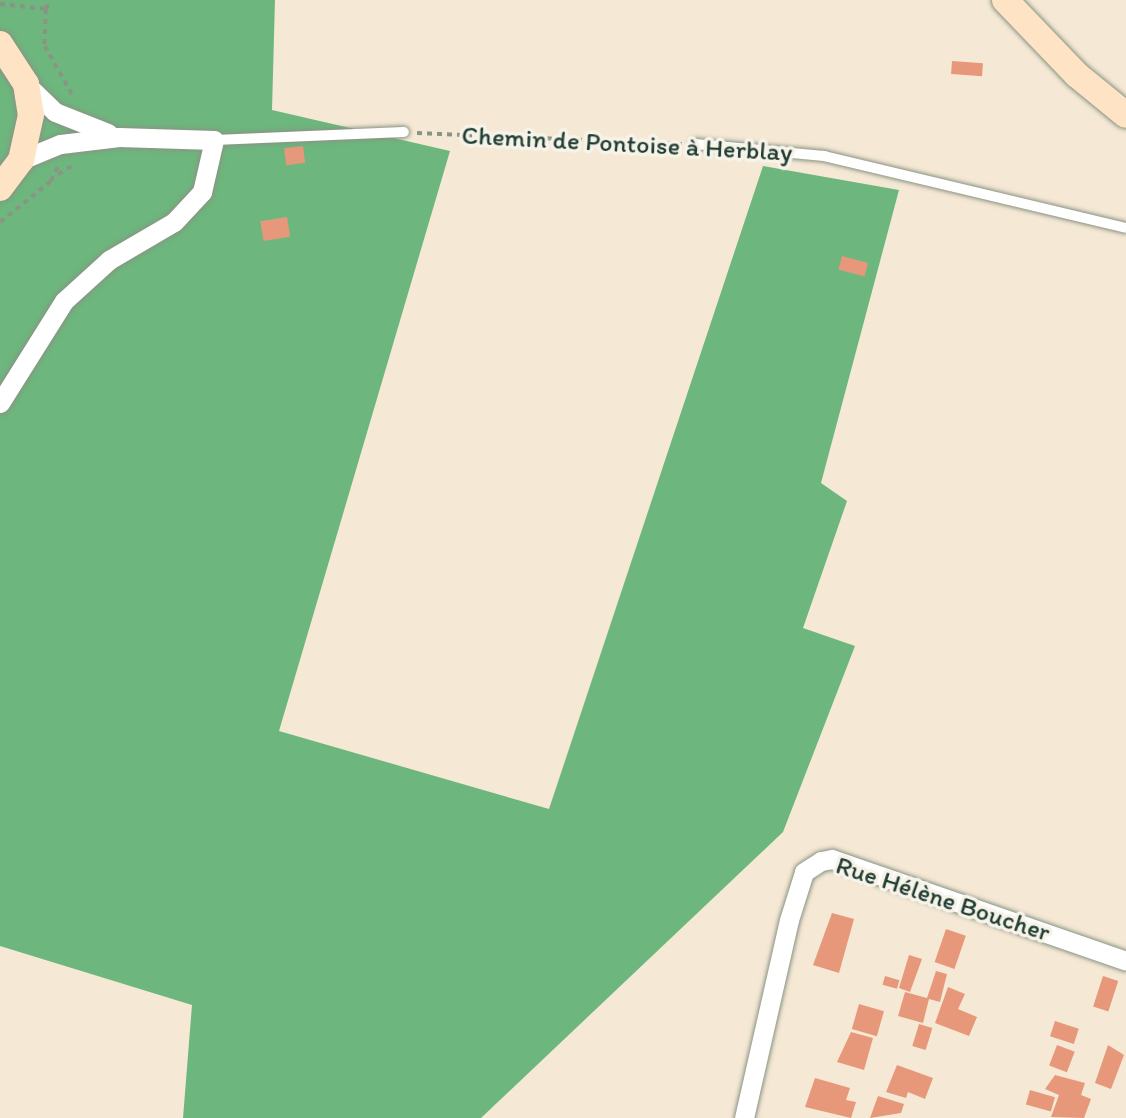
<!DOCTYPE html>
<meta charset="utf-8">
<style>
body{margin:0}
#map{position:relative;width:1126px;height:1118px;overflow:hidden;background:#f5e9d5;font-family:Itim,sans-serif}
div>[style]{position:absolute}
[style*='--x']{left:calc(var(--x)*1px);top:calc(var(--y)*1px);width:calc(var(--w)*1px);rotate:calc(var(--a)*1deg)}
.forest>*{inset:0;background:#6db67d}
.building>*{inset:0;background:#e7987a;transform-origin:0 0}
.path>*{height:3.5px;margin-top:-1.75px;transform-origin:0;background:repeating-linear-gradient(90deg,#8a9384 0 5px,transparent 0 10px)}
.roads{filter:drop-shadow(0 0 2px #8a9384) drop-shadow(0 0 2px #8a9384)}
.lane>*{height:10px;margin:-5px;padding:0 5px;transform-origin:5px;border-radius:5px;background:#fff}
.street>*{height:19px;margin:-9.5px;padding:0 9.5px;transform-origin:9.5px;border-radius:9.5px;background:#fff}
.secondary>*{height:26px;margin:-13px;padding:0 13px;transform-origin:13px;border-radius:13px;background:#fee4c5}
span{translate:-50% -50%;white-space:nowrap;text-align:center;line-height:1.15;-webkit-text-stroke:7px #f7f3e8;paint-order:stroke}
.street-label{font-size:26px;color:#1f3d34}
</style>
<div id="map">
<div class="forest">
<i style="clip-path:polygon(0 0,275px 0,272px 110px,450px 151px,279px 731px,549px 809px,763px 166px,899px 190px,821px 483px,847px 501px,803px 628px,855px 646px,783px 832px,481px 1118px,183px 1118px,192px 1005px,0 946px)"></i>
</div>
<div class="building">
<i style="left:952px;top:61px;width:31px;height:13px;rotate:4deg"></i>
<i style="left:303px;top:146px;width:17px;height:19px;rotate:83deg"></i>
<i style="left:287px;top:217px;width:20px;height:27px;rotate:81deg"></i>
<i style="left:842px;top:256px;width:27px;height:14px;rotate:15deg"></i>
<i style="clip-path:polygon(832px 913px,854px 919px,839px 973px,813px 965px)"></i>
<i style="left:946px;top:929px;width:21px;height:35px;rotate:19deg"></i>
<i style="clip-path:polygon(909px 955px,922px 959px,910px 992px,899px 988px)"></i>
<i style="clip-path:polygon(936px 971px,947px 974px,940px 1002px,929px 999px,923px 1023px,898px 1016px,905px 992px,927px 998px)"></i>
<i style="left:885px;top:976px;width:15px;height:9px;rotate:16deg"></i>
<i style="left:1103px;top:976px;width:16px;height:32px;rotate:18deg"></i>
<i style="clip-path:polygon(948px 987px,965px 994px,958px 1009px,977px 1017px,969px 1036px,935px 1023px)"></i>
<i style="left:859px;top:1004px;width:26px;height:26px;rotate:16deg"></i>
<i style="left:1055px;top:1021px;width:25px;height:16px;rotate:18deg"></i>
<i style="left:919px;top:1024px;width:14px;height:23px;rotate:17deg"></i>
<i style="clip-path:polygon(851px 1032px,873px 1038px,864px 1070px,837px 1062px)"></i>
<i style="left:1057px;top:1045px;width:19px;height:22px;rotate:21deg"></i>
<i style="clip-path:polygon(1108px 1045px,1124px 1055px,1111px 1089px,1095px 1083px)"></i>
<i style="clip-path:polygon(897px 1065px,933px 1078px,925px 1099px,908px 1092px,906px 1098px,886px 1092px)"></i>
<i style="clip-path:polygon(1055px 1075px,1085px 1083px,1081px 1095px,1091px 1099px,1084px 1118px,1051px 1117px,1059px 1095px,1045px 1089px)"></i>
<i style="clip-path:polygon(815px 1078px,850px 1088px,846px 1100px,856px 1102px,851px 1118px,805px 1107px)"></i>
<i style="left:1030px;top:1090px;width:26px;height:15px;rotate:16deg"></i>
<i style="clip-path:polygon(878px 1096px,904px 1104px,901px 1113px,870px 1118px)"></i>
</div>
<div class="path">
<i style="--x:0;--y:4;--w:46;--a:6.2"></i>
<i style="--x:46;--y:9;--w:37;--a:92"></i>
<i style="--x:45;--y:46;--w:57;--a:60.8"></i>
<i style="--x:46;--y:9;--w:9;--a:-77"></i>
<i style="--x:417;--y:133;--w:265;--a:2.4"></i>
<i style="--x:58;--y:174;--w:20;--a:-30"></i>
<i style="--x:0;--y:222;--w:65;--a:-38.8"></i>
<i style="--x:51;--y:181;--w:17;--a:-66"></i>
</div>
<div class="roads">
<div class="lane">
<i style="--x:214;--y:140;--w:190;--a:-2.4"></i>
<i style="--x:695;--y:144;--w:130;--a:5.3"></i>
<i style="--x:824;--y:156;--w:310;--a:13.4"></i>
</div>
<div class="street">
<i style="--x:26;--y:84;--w:40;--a:44"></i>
<i style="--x:55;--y:112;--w:57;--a:21.6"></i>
<i style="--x:0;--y:403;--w:120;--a:-57.9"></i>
<i style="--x:64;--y:301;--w:61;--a:-42.3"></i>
<i style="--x:109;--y:260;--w:75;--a:-30.3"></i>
<i style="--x:174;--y:222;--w:41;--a:-47"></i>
<i style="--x:202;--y:192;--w:53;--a:-77"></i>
<i style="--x:214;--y:140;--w:95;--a:-178.2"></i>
<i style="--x:119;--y:137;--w:59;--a:173.2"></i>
<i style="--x:60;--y:144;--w:42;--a:157.7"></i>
<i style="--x:744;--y:1118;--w:203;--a:-77.2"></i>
<i style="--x:789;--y:920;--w:50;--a:-72.6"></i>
<i style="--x:804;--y:872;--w:20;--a:-33"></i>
<i style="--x:821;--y:861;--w:11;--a:-10"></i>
<i style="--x:832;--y:859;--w:311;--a:19.1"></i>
</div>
<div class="secondary">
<i style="--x:1005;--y:0;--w:104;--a:46.2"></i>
<i style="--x:1077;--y:75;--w:63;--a:39.2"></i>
<i style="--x:0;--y:44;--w:48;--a:57"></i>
<i style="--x:26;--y:84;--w:31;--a:81"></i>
<i style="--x:31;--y:115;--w:46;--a:102.5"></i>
<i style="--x:21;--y:160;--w:35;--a:127"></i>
</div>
</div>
<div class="street-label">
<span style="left:627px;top:144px;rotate:3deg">Chemin de Pontoise à Herblay</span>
<span style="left:943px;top:899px;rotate:18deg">Rue Hélène Boucher</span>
</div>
</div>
